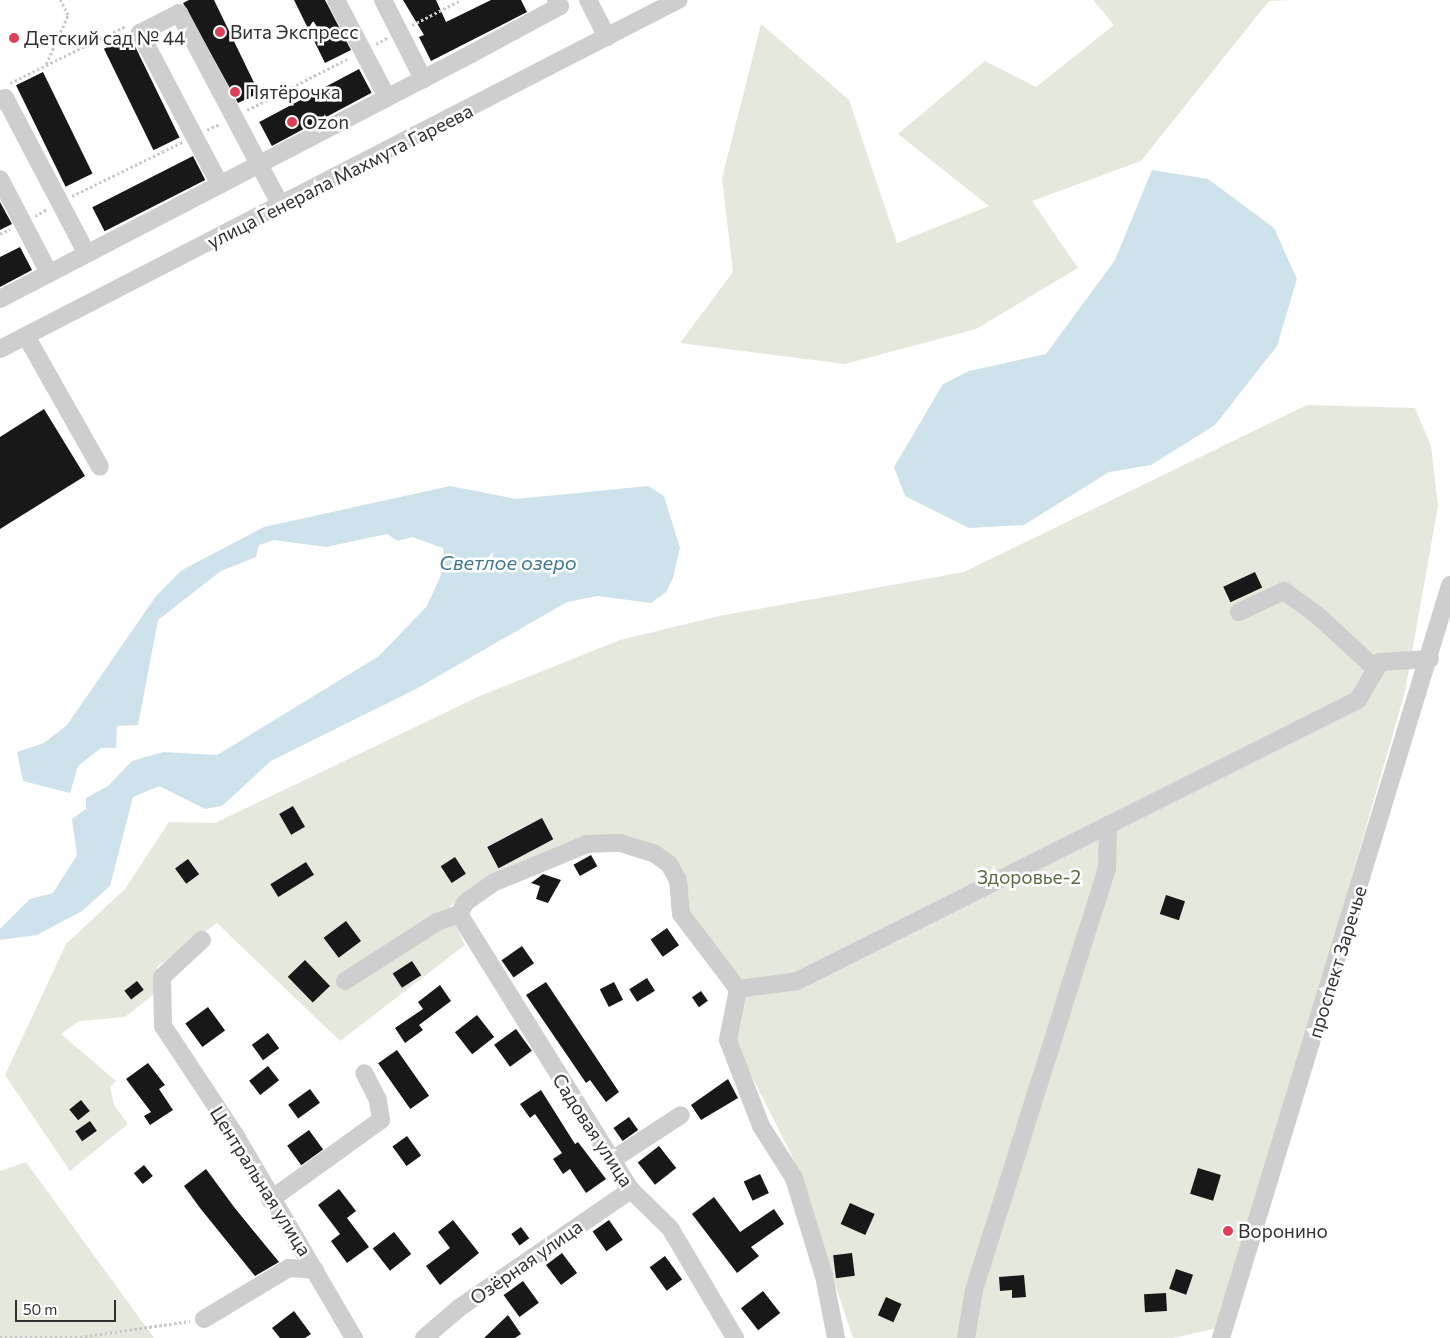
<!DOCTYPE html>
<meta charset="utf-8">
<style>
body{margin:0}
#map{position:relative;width:1450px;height:1338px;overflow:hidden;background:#fff;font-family:Commissioner,sans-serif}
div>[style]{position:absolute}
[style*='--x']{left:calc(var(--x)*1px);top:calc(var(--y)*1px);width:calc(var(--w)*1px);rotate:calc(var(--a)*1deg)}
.green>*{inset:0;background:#e5e9dd}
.water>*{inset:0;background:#cde2eb}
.building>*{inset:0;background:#181818;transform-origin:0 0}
.path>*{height:2.5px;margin-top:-1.25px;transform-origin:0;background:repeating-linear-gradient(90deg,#c8c8c8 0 2.5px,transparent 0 5px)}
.minor>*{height:18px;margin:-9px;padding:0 9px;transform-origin:9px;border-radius:9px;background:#cecece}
.dots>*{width:14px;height:14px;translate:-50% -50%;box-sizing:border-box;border:2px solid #fff;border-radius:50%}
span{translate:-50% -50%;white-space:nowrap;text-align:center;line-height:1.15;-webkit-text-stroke:5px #fff;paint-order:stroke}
.poi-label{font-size:19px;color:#313131}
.left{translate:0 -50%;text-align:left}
.street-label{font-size:19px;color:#313131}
.park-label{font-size:19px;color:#576a40}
.water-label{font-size:20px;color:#42778f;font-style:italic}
.scale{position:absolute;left:15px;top:1300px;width:101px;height:22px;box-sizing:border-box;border:2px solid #313131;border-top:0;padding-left:6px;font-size:15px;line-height:18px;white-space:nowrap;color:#313131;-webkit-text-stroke:4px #fff;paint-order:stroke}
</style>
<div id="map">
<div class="green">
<i style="clip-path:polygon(1093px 0,1294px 0,1269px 1px,1141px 161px,1032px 201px,1078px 268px,976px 329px,845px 364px,680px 343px,733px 272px,722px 178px,761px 24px,849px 100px,897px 243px,989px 206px,898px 134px,985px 61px,1036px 87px,1114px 25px)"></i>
<i style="clip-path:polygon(1307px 405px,1415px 408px,1431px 446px,1438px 506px,1405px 692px,1222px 1327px,1173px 1338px,853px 1338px,792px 1156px,732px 1037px,740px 997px,687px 912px,681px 874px,611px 837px,537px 855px,459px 899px,448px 909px,465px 945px,340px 1041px,217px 923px,157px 967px,158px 991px,125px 1017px,79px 1021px,61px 1034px,116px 1081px,110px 1087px,114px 1105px,128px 1124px,70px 1171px,5px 1075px,66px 944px,125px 889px,169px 822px,215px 823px,482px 695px,620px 640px,719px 616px,964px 572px)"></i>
<i style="clip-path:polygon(26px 1162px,154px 1338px,0 1338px,0 1171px)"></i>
</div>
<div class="water">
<i style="clip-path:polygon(1152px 170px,1208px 179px,1274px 228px,1297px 279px,1277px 346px,1215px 425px,1151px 465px,1109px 472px,1024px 525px,969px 528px,905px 496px,894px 467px,943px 384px,969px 371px,1046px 354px,1115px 260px)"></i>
<i style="clip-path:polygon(450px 486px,516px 499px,648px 486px,664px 496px,680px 548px,673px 578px,666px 592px,651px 603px,598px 596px,567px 602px,416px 689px,271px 761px,222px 806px,205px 809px,159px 786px,133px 797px,110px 886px,82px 911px,37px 935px,0 940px,0 929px,30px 899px,53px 893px,77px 855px,72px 819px,86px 809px,86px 798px,108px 786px,132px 761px,163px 752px,217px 755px,379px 656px,427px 606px,445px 566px,443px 548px,412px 537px,398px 541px,387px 534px,326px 547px,274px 540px,259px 545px,256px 557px,221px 571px,158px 620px,138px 725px,117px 726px,116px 748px,101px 748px,78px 766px,70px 793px,23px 781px,17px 752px,44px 743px,67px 725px,156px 596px,182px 570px,264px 527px)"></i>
</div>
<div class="building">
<i style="clip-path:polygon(189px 0,214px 0,259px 93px,238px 103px,183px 3px)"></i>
<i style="clip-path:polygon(294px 0,325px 0,351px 50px,325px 63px)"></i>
<i style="clip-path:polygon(403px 0,436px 0,446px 22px,491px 0,521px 0,527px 12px,431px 61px,419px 37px,424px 35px)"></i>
<i style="left:130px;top:36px;width:113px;height:29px;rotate:64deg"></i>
<i style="left:359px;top:69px;width:27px;height:113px;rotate:62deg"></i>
<i style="left:43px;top:72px;width:113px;height:30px;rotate:64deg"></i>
<i style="left:193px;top:156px;width:27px;height:113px;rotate:63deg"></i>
<i style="clip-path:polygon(0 202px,12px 224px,0 230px)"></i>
<i style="clip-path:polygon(20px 247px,32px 270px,0 287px,0 257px)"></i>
<i style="clip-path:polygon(44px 409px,85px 476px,0 529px,0 437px)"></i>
<i style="left:1255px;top:572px;width:17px;height:35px;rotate:65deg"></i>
<i style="left:293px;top:806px;width:24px;height:16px;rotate:60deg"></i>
<i style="left:542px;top:818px;width:24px;height:62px;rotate:62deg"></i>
<i style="left:591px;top:855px;width:13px;height:20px;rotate:61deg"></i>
<i style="left:455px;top:857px;width:20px;height:17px;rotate:57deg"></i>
<i style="left:188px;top:859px;width:19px;height:16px;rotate:54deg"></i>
<i style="left:306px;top:862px;width:15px;height:42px;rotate:58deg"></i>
<i style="clip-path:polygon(543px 874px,561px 880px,548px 903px,536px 899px,540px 886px,531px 883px)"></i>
<i style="left:1166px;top:895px;width:20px;height:20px;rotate:18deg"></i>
<i style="left:346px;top:921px;width:25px;height:28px;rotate:53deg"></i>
<i style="left:667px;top:928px;width:21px;height:20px;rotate:55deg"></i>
<i style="left:522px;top:946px;width:21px;height:25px;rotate:55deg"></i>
<i style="left:305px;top:960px;width:36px;height:24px;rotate:46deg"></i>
<i style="left:412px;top:961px;width:17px;height:23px;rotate:57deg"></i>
<i style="left:647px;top:978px;width:15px;height:21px;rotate:58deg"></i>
<i style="left:137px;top:981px;width:11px;height:16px;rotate:52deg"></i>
<i style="clip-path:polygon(546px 982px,619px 1092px,606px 1102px,590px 1080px,586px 1083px,526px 995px)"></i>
<i style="left:614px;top:982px;width:20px;height:16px;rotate:63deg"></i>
<i style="clip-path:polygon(440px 985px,451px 1001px,419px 1025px,423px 1030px,405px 1043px,395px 1028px,423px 1009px,418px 1002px)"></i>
<i style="left:701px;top:991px;width:12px;height:11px;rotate:55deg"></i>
<i style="left:208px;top:1007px;width:29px;height:28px;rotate:54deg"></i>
<i style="left:477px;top:1015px;width:28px;height:28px;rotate:52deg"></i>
<i style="left:516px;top:1029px;width:27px;height:27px;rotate:54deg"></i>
<i style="left:268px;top:1033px;width:19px;height:20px;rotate:54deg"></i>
<i style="left:397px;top:1050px;width:56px;height:23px;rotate:55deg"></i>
<i style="clip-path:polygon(148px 1063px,165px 1085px,159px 1089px,173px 1110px,150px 1125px,144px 1116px,151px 1112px,126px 1079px)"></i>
<i style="left:268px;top:1066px;width:18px;height:24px;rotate:52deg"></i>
<i style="clip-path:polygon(728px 1079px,738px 1098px,701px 1120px,691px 1105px)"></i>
<i style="left:310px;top:1089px;width:17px;height:27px;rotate:54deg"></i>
<i style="clip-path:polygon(541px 1090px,575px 1144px,578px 1142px,606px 1179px,586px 1193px,570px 1169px,563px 1174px,553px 1159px,562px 1153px,535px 1114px,530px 1118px,520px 1104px)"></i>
<i style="left:81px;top:1100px;width:14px;height:15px;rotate:51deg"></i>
<i style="left:629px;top:1117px;width:16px;height:19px;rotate:55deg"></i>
<i style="left:90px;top:1121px;width:12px;height:18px;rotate:55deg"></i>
<i style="left:309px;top:1130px;width:24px;height:27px;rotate:54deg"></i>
<i style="left:407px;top:1136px;width:24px;height:18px;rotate:54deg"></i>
<i style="left:659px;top:1146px;width:28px;height:27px;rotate:52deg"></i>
<i style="left:144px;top:1165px;width:14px;height:13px;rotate:51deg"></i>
<i style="left:1198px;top:1168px;width:24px;height:27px;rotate:17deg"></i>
<i style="clip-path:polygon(206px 1169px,234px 1207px,279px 1262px,255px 1276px,200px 1208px,184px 1186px)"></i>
<i style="left:760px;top:1174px;width:21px;height:18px;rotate:65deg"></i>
<i style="clip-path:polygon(339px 1189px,356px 1211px,347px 1218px,369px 1247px,347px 1263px,331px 1241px,340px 1234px,318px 1205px)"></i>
<i style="clip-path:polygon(714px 1197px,740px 1232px,774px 1209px,784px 1224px,751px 1247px,759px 1256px,737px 1273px,692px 1214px)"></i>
<i style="left:850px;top:1203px;width:27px;height:23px;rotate:24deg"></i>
<i style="clip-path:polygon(453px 1220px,479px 1253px,440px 1285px,426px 1266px,450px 1248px,438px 1232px)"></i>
<i style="left:609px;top:1220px;width:24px;height:20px;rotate:55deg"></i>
<i style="left:521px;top:1227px;width:14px;height:12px;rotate:54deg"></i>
<i style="left:394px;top:1232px;width:28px;height:27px;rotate:52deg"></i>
<i style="left:562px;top:1253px;width:25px;height:20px;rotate:53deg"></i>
<i style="left:852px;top:1253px;width:23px;height:19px;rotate:83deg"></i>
<i style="left:665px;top:1256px;width:29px;height:19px;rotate:54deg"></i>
<i style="left:1176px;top:1269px;width:18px;height:21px;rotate:19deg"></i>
<i style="clip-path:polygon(1024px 1275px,1026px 1297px,1012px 1298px,1012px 1290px,1000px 1291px,999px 1277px)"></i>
<i style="left:523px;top:1281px;width:27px;height:24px;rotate:54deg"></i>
<i style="left:763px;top:1291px;width:28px;height:28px;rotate:52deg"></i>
<i style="left:1166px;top:1293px;width:18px;height:22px;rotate:87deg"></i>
<i style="left:886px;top:1297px;width:17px;height:20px;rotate:24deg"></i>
<i style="clip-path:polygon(294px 1311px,311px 1334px,305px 1338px,280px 1338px,272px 1328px)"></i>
<i style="clip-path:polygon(508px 1315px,521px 1334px,515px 1338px,484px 1338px)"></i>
</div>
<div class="path">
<i style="--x:412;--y:25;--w:55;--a:-27"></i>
<i style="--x:376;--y:44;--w:13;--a:-29"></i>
<i style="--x:46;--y:64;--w:54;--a:-65.8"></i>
<i style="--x:68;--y:15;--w:17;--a:-118"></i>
<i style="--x:10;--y:83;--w:129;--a:-26.2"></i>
<i style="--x:247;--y:110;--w:114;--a:-27"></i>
<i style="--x:207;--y:130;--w:14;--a:-25"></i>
<i style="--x:72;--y:196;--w:123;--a:-26.1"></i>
<i style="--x:35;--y:216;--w:14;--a:-30"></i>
<i style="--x:0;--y:234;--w:11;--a:-27"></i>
<i style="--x:0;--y:1337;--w:80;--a:0"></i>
<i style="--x:80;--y:1337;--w:111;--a:-8.3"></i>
</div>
<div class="minor">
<i style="--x:336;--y:0;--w:110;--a:62.3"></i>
<i style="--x:383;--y:0;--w:89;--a:63.1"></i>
<i style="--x:588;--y:0;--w:42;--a:62.8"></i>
<i style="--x:0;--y:101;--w:6;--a:-31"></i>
<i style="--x:5;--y:98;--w:174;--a:62.3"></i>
<i style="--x:0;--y:179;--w:106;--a:62.5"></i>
<i style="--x:220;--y:185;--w:172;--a:-117.8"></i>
<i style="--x:140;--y:33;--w:44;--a:-27.1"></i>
<i style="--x:179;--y:13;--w:218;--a:62.1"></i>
<i style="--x:0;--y:299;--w:531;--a:-27.48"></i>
<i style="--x:471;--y:54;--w:101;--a:-28.3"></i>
<i style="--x:560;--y:6;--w:7;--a:-124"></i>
<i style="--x:26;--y:336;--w:150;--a:60.5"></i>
<i style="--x:0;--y:349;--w:763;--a:-27.24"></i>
<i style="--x:1239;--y:612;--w:50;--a:-25"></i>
<i style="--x:1284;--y:591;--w:41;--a:36"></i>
<i style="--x:1317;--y:615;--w:80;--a:42.5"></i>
<i style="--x:459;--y:914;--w:14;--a:-60"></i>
<i style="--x:466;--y:902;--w:35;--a:-35"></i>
<i style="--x:495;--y:882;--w:100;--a:-22.4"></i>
<i style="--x:587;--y:844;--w:33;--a:-2"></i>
<i style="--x:620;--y:843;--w:37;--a:17"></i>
<i style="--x:655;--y:854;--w:17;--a:36"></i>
<i style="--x:669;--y:864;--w:18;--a:61"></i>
<i style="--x:678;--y:880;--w:34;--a:85"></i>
<i style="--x:681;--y:914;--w:94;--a:52.8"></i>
<i style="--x:738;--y:989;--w:52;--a:101.1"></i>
<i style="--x:728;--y:1040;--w:92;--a:69"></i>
<i style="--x:761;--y:1126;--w:62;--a:57.6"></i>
<i style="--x:794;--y:1178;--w:102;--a:73"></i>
<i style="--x:824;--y:1276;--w:63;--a:79"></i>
<i style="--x:459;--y:914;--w:325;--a:58.1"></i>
<i style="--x:631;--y:1190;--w:54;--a:44.3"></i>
<i style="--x:670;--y:1228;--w:128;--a:59.4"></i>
<i style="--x:202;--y:940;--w:54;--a:137.2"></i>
<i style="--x:162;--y:977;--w:49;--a:88.8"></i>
<i style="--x:163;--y:1026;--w:134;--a:56.5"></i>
<i style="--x:237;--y:1138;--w:232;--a:59.7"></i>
<i style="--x:345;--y:981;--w:109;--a:-32.7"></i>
<i style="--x:437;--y:922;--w:23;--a:-20"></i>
<i style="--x:738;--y:989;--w:60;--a:-7.7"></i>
<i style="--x:797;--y:981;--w:627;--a:-26.61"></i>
<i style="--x:1358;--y:700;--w:44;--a:-59.9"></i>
<i style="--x:1380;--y:662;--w:50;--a:-3.4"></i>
<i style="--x:612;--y:1160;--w:82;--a:-33.1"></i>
<i style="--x:270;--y:1200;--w:137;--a:-35.8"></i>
<i style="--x:381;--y:1120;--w:20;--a:-99"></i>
<i style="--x:378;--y:1100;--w:30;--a:-117"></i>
<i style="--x:204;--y:1319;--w:99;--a:-31"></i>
<i style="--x:289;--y:1268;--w:26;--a:4"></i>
<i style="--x:424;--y:1338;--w:46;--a:-40.6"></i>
<i style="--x:459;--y:1308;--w:209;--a:-34.5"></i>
<i style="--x:966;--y:1338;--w:49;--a:-80.5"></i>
<i style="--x:974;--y:1290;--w:442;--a:-72.5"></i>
<i style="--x:1107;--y:869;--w:44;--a:-88.7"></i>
<i style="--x:1221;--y:1338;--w:787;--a:-73.08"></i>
</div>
<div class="dots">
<i style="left:220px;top:32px;background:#dc3f57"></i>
<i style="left:14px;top:38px;background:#dc3f57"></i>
<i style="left:235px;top:92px;background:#dc3f57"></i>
<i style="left:292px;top:122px;background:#dc3f57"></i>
<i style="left:1228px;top:1231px;background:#dc3f57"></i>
</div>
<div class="poi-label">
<span class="left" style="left:230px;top:32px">Вита Экспресс</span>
<span class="left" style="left:24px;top:38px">Детский сад № 44</span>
<span class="left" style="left:245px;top:92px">Пятёрочка</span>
<span class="left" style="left:302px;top:122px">Ozon</span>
<span class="left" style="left:1238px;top:1231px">Воронино</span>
</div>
<div class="street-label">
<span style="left:340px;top:176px;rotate:-27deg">улица Генерала Махмута Гареева</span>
<span style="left:1337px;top:962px;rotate:-73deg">проспект Заречье</span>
<span style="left:593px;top:1130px;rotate:57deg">Садовая улица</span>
<span style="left:261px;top:1181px;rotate:58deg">Центральная улица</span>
<span style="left:526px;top:1262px;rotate:-35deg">Озёрная улица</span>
</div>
<div class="park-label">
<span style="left:1029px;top:877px">Здоровье-2</span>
</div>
<div class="water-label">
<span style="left:508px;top:562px">Светлое озеро</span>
</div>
<div class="scale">50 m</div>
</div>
